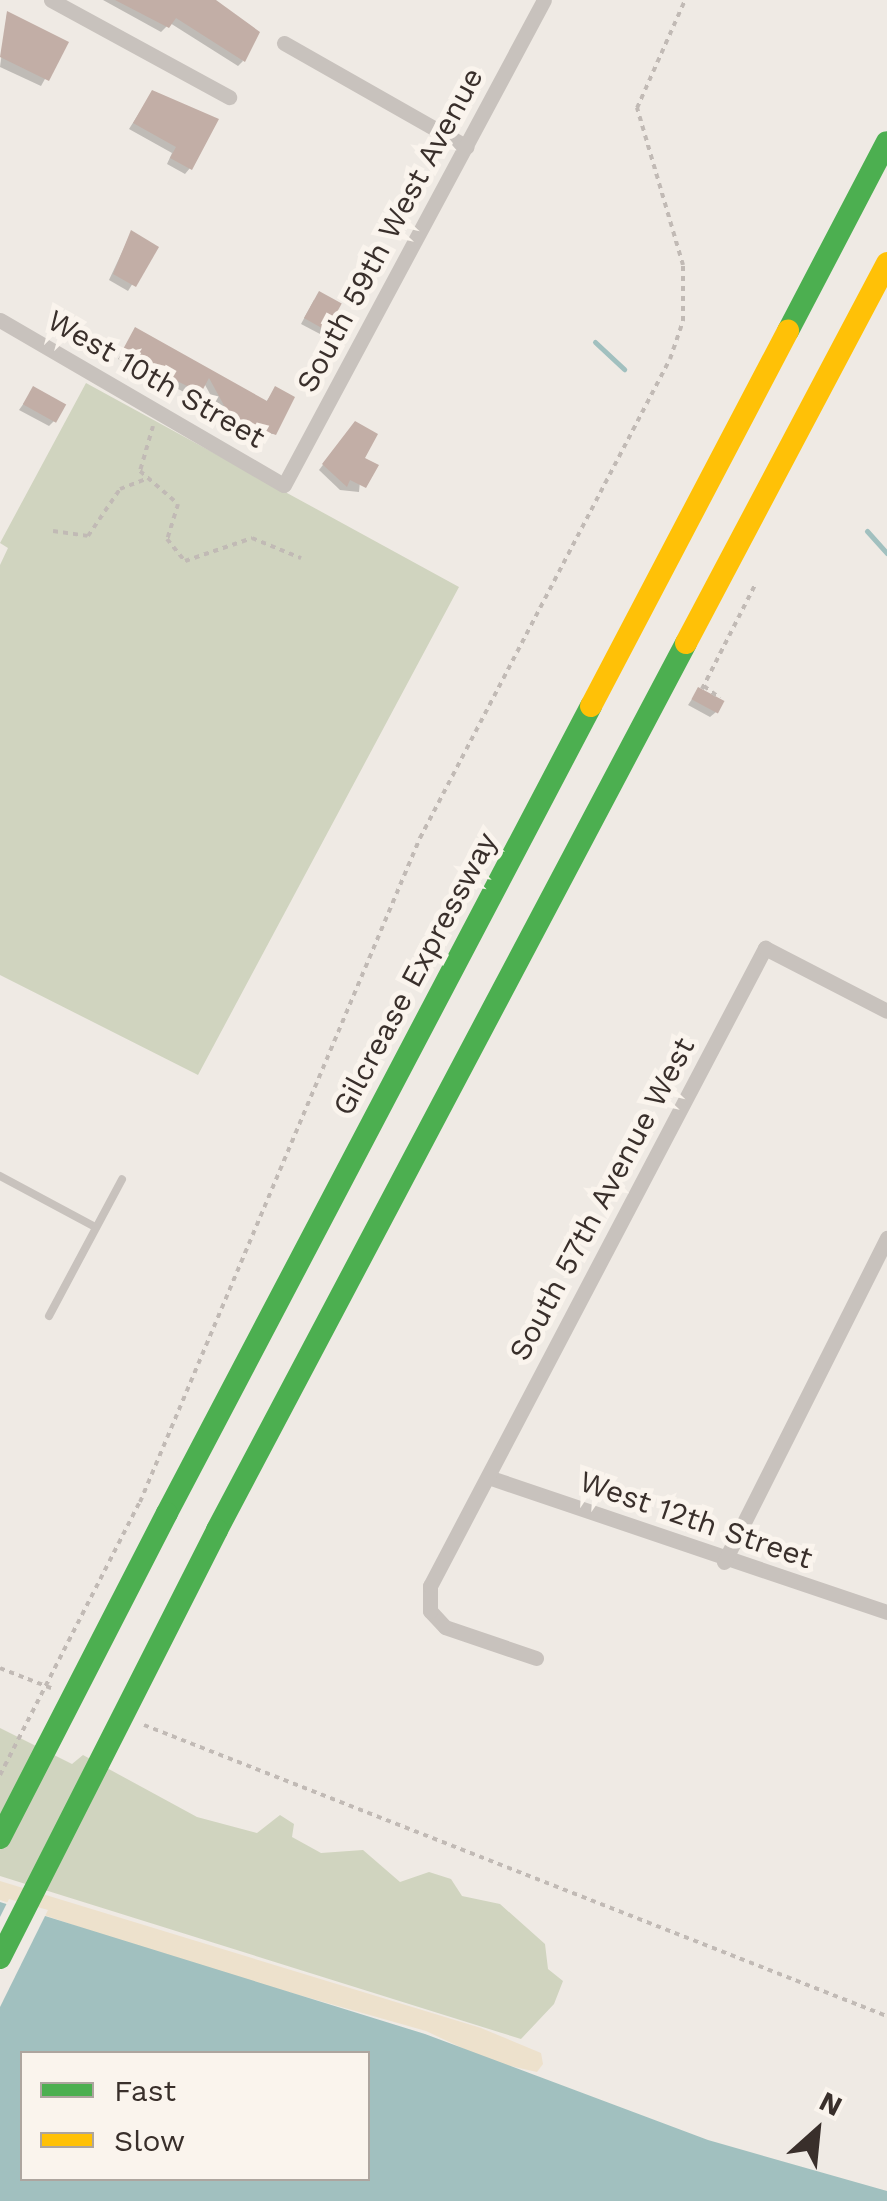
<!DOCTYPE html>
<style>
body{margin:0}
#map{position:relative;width:887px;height:2201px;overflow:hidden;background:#efeae4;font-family:"Work Sans",sans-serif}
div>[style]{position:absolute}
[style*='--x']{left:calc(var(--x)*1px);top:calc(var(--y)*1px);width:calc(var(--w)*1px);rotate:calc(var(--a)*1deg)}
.green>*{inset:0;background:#d0d4bf}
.sand>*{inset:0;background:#ede1cc}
.water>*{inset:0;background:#a1c0bf}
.pier>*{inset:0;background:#efeae4}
.shadow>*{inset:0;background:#0003}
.stream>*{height:5px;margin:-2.5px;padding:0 2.5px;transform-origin:2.5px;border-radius:2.5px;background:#a1c0bf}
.building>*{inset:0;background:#c2aea6;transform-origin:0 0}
.path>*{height:4px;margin-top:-2px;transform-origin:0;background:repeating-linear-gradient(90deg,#c1bab5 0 5px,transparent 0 10px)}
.lane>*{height:8px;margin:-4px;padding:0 4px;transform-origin:4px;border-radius:4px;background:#c8c2bd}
.street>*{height:15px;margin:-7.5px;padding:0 7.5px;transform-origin:7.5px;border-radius:7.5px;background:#c8c2bd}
.fast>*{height:22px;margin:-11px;padding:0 11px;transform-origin:11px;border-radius:11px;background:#4caf50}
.slow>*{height:22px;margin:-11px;padding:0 11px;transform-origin:11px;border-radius:11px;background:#ffc107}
.path-bridge>*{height:4px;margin-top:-2px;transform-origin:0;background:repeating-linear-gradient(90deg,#c1bab5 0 5px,transparent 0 10px)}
.fast-bridge>*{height:22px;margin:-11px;padding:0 11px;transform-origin:11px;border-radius:11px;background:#4caf50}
span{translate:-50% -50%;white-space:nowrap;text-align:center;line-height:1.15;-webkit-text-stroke:10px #faf4ed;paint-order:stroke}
.street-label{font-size:30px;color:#392f2b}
.legend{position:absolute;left:20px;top:2051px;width:350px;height:130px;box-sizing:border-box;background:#faf4ed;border:2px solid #ada59f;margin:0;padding:12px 18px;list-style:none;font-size:30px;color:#392f2b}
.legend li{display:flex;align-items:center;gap:20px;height:50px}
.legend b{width:50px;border:2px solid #ada59f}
.north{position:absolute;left:767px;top:2081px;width:100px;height:100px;-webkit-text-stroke:8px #faf4ed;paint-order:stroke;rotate:27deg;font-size:28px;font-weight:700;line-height:40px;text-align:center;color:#392f2b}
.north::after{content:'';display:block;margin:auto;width:35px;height:45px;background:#392f2b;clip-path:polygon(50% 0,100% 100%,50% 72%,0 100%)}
</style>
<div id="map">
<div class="green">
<i style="clip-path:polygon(86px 383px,459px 587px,198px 1075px,0 975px,0 565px,8px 548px,0 543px)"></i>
<i style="clip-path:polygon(0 1728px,72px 1764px,83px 1755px,197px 1817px,257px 1833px,280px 1815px,294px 1824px,292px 1837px,321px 1853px,363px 1850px,400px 1882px,429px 1872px,451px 1879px,462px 1896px,500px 1904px,545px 1944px,548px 1969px,563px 1981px,554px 2004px,521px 2039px,0 1876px)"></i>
</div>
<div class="sand">
<i style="clip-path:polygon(0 1881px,481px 2028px,541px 2053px,543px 2064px,537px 2072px,492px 2062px,426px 2031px,176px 1960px,0 1900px)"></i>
</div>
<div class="water">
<i style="clip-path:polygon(evenodd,0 1902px,425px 2034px,708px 2140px,887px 2191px,887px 2201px,0 2201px,0 1902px,22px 2054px,368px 2054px,368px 2178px,22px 2178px,22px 2054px)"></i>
</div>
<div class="pier">
<i style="clip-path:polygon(9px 1899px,48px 1910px,0 2007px,0 1917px)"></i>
</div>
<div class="shadow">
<i style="clip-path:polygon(103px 0,209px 0,243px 61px,238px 66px,170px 23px,161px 32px)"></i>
<i style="clip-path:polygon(7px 14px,65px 43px,41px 86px,0 67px)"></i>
<i style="clip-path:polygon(152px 93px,190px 168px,185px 174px,167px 164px,172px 153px,129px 129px)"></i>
<i style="clip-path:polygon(131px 233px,155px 248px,128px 291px,109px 280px)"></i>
<i style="clip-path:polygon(314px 300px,325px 329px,320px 334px,301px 324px)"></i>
<i style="clip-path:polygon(136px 330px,266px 402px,275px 389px,273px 434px,227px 425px,204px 383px,194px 397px,118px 359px)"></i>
<i style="clip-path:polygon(34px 389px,54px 421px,49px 426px,19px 410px)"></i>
<i style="clip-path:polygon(351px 429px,362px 459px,359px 492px,340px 490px,319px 470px)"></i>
<i style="clip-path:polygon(698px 690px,716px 712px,710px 717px,688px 705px)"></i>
</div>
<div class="stream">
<i style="--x:595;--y:342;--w:40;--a:43"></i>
<i style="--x:867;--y:531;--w:30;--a:48"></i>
</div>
<div class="building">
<i style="clip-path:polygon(115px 0,216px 0,260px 32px,245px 62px,176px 18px,169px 28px)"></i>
<i style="clip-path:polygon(7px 11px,69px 42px,49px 81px,0 57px)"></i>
<i style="clip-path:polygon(152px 90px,219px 119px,192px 170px,170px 158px,176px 147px,133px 123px)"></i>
<i style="clip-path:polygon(131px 230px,159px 247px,136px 287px,113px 274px)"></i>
<i style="left:319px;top:291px;width:26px;height:31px;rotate:29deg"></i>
<i style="clip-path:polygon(135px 327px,267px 401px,275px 386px,295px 397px,276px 435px,232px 420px,209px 378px,201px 393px,121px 353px)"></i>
<i style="left:33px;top:386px;width:38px;height:21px;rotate:29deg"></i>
<i style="clip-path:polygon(355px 421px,378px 434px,365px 458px,379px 465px,366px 488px,350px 480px,347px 487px,322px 464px)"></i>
<i style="left:698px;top:687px;width:30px;height:14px;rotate:28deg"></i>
</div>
<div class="path">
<i style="--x:153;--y:426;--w:47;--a:106.1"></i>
<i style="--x:140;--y:471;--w:50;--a:41"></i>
<i style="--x:178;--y:504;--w:37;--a:107"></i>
<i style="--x:167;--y:539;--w:28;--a:51"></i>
<i style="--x:185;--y:561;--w:71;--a:-18.9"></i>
<i style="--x:252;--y:538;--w:53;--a:22.2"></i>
<i style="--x:53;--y:531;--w:35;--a:8"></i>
<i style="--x:88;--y:536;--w:57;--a:-55.8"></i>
<i style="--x:120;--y:489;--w:26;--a:-21"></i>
<i style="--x:704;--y:686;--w:20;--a:37"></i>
<i style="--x:702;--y:689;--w:117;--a:-63"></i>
<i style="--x:140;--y:1502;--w:721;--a:-67.14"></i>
<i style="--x:420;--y:838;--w:540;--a:-62.44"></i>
<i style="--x:670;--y:359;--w:40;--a:-71.1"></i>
<i style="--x:683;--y:321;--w:56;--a:-90"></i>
<i style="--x:683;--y:265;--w:164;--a:-106.3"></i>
<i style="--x:637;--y:108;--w:118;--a:-66"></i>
<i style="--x:0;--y:1668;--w:55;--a:21.4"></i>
<i style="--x:144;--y:1725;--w:798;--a:21.39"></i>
</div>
<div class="lane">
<i style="--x:0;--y:1176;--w:108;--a:28.2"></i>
<i style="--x:49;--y:1316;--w:155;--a:-61.9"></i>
</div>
<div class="street">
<i style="--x:51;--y:0;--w:203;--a:28.6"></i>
<i style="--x:284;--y:43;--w:210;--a:29.6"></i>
<i style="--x:0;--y:320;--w:328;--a:30.2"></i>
<i style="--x:284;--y:485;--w:550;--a:-61.81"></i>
<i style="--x:488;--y:1477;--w:421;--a:18.7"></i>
<i style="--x:724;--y:1562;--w:363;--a:-63.3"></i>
<i style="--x:536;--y:1658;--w:96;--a:-161.2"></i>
<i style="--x:445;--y:1627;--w:22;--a:-133"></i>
<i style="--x:430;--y:1611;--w:25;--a:-90"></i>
<i style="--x:430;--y:1586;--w:721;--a:-62.3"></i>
<i style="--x:765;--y:948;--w:137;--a:27.3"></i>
</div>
<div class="fast">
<i style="--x:788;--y:331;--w:213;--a:-62.4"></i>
<i style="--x:167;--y:1513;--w:912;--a:-62.28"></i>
<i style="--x:217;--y:1530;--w:1003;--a:-62.13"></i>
</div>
<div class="slow">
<i style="--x:686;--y:643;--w:430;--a:-62.1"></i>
<i style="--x:591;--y:706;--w:424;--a:-62.3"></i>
</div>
<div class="path-bridge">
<i style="--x:0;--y:1775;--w:307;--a:-62.9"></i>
</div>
<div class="fast-bridge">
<i style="--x:0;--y:1838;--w:365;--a:-62.8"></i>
<i style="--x:0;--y:1958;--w:480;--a:-63.1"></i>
</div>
<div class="street-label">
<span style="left:390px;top:230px;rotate:-62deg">South 59th West Avenue</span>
<span style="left:156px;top:379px;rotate:30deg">West 10th Street</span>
<span style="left:415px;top:974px;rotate:-62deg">Gilcrease Expressway</span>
<span style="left:602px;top:1199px;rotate:-62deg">South 57th Avenue West</span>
<span style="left:696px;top:1520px;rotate:19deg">West 12th Street</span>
</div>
<ul class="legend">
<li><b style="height:12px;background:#4caf50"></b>Fast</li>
<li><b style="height:12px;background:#ffc107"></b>Slow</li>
</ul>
<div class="north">N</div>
</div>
